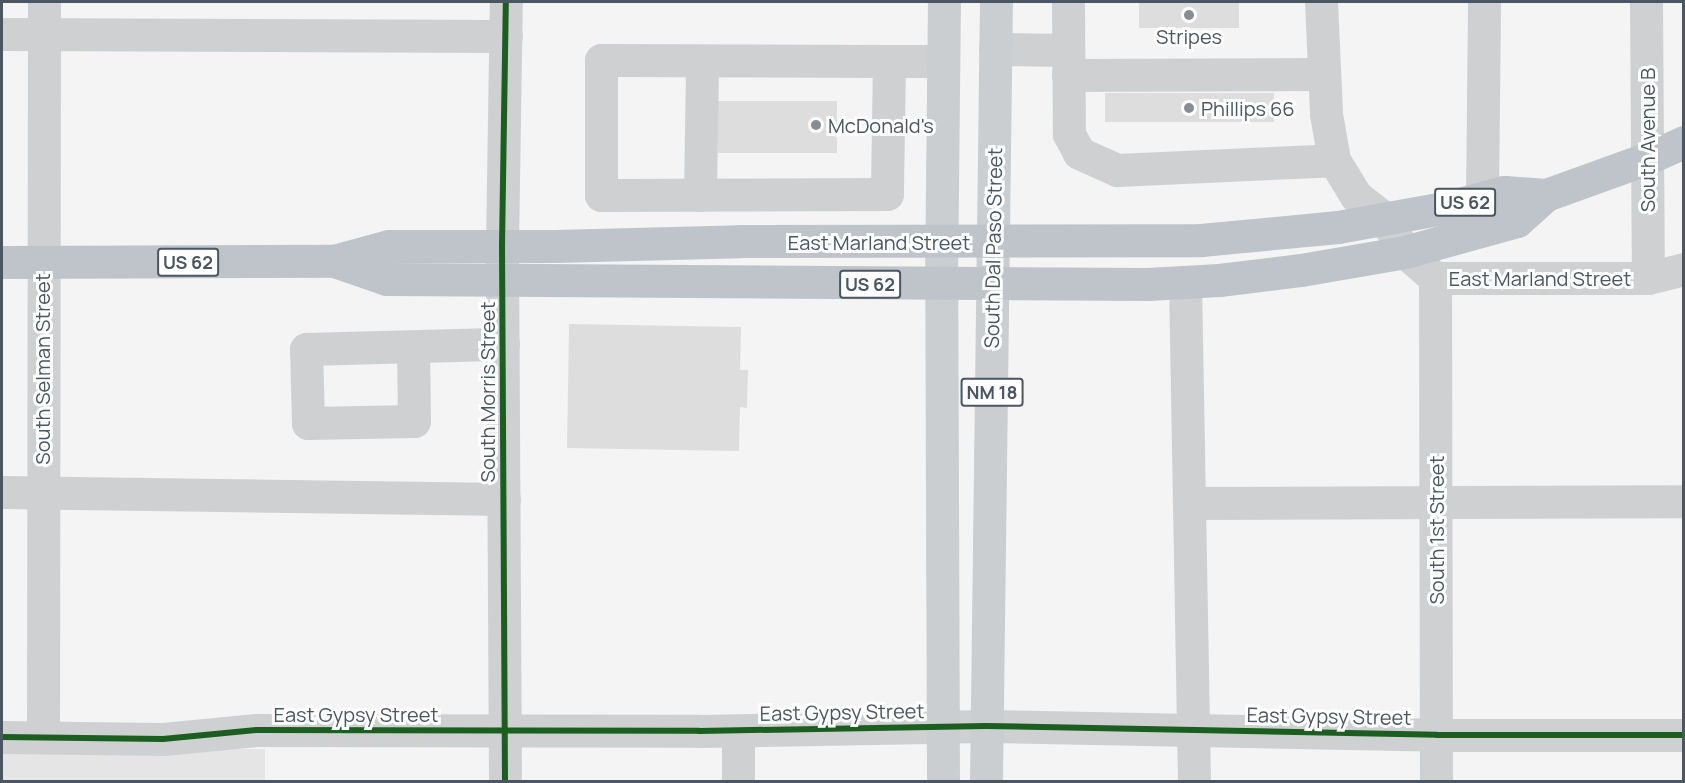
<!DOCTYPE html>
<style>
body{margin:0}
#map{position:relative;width:1685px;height:783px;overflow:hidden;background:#f4f4f4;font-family:Manrope,sans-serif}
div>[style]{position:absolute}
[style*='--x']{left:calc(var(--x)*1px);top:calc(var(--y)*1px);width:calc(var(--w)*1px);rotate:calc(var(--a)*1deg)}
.education>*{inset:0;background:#e6e5e6;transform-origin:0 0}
.building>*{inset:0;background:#ddddde;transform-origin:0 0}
.minor>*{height:33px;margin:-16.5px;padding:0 16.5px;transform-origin:16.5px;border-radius:16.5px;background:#ced0d2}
.major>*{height:33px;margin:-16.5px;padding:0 16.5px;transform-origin:16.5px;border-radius:16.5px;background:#caced1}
.highway>*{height:33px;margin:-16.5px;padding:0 16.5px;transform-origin:16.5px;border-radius:16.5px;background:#bec4c9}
.cycleway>*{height:6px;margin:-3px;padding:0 3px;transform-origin:3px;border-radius:3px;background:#1b5e20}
.dots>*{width:16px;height:16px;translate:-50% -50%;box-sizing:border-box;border:3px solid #fff;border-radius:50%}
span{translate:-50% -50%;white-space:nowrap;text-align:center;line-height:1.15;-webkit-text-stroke:6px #fff;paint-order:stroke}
.shield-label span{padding:2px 4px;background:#fff;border:2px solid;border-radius:4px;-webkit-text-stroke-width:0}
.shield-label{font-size:18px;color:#4a5661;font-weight:700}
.poi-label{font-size:20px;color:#4a5661}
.left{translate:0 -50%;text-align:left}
.street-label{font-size:20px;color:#4a5661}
.frame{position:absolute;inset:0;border:3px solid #4a5661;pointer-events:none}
</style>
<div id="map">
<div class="education">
<i style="left:2px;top:749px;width:263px;height:33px"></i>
</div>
<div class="building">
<i style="left:1139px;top:2px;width:100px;height:26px"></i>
<i style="left:1105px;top:93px;width:169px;height:29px"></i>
<i style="left:718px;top:101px;width:119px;height:52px"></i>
<i style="clip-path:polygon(569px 324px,741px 327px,740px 370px,748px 370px,747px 408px,740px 407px,739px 451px,567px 448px)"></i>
</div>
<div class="minor">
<i style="--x:1068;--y:2;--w:132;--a:89.6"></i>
<i style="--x:1069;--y:134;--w:21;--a:62"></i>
<i style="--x:1079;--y:153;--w:42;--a:24.1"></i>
<i style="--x:1117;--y:170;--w:217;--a:-2.6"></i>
<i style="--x:1321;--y:2;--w:112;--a:87.4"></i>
<i style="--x:1326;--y:114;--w:47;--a:80.1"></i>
<i style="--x:1334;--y:160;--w:42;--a:58.6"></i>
<i style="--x:1356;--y:196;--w:37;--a:38"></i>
<i style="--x:1385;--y:219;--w:39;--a:59"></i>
<i style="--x:1405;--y:252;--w:40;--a:41"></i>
<i style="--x:1435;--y:278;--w:213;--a:0"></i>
<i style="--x:1648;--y:278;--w:37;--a:-14"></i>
<i style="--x:1646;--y:2;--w:276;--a:89.6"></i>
<i style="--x:2;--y:34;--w:504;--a:0.23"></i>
<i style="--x:995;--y:49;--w:73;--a:0.8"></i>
<i style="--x:889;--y:61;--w:133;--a:90.9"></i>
<i style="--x:887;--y:194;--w:286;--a:179.8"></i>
<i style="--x:601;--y:195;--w:135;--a:-90"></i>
<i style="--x:601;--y:60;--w:288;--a:0.2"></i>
<i style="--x:889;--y:61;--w:54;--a:0"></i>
<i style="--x:1068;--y:75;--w:256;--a:-0.2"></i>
<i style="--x:700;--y:195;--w:134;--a:-89.1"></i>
<i style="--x:1482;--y:198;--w:196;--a:-89.4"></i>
<i style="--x:1435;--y:278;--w:504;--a:89.89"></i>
<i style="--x:1185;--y:282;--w:500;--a:88.97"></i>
<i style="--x:413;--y:348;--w:73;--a:89.2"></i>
<i style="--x:414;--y:421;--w:106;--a:178.9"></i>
<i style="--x:308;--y:423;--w:74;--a:-91.5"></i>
<i style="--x:306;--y:349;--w:197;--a:-1.5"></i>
<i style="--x:2;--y:492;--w:502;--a:0.8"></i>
<i style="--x:1190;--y:503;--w:494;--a:-0.2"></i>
<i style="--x:738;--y:731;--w:51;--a:90"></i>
<i style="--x:2;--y:737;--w:161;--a:0.7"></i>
<i style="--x:163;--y:739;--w:94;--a:-5.5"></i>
<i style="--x:257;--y:730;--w:442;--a:0.1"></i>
<i style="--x:699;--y:731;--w:287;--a:-1"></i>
<i style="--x:986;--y:726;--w:451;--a:1.1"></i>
<i style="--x:1437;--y:735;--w:247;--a:0"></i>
<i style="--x:43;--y:737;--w:735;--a:-89.92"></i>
<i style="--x:505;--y:782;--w:536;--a:-90.32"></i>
<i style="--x:502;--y:246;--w:244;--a:-89.1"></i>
</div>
<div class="major">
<i style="--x:943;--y:782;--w:498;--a:-90.2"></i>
<i style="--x:941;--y:284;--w:282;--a:-89.4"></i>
<i style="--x:986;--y:782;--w:780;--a:-89.27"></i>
</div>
<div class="highway">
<i style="--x:334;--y:261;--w:56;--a:18.8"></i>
<i style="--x:387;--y:279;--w:761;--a:0.38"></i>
<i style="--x:1148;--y:284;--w:71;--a:-3.2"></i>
<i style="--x:1219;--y:280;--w:83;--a:-7"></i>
<i style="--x:1301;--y:270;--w:106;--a:-9.8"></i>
<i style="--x:1405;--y:252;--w:116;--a:-15.5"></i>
<i style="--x:1517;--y:221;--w:39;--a:-42"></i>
<i style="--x:2;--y:262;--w:332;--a:-0.2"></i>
<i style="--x:334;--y:261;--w:57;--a:-15.3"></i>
<i style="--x:389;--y:246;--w:166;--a:0"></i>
<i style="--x:555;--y:246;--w:185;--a:-1.5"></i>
<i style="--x:740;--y:241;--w:461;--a:-0.1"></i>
<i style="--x:1201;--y:240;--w:138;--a:-5.4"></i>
<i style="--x:1338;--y:227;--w:113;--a:-10.2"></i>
<i style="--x:1449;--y:207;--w:57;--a:-15.3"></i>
<i style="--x:1504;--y:192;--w:42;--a:4.1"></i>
<i style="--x:1546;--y:195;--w:106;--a:-19.8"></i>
<i style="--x:1646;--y:159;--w:42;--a:-24.1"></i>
</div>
<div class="cycleway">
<i style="--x:2;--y:737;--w:161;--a:0.7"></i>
<i style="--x:163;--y:739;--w:94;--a:-5.5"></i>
<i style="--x:257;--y:730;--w:442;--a:0.1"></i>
<i style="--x:699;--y:731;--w:287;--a:-1"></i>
<i style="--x:986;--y:726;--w:451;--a:1.1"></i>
<i style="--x:1437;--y:735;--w:247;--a:0"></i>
<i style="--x:505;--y:782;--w:536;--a:-90.32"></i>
<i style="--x:502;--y:246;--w:244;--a:-89.1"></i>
</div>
<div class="dots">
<i style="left:1189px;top:15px;background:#868d94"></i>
<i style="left:1189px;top:108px;background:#868d94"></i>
<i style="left:816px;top:125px;background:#868d94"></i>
</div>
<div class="shield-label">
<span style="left:1465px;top:202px">US 62</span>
<span style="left:188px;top:262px">US 62</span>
<span style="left:870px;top:284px">US 62</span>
<span style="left:992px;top:392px">NM 18</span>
</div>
<div class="poi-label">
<span style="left:1189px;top:36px">Stripes</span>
<span class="left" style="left:1201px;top:108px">Phillips 66</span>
<span class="left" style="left:828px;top:125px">McDonald's</span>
</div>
<div class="street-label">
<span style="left:1647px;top:140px;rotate:-90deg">South Avenue B</span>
<span style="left:879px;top:242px">East Marland Street</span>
<span style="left:993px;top:248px;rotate:-89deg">South Dal Paso Street</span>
<span style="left:1540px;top:278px">East Marland Street</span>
<span style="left:42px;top:369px;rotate:-90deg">South Selman Street</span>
<span style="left:487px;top:392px;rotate:-90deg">South Morris Street</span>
<span style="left:1436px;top:530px;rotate:-90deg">South 1st Street</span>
<span style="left:842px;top:712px;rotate:-1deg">East Gypsy Street</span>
<span style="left:356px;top:714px">East Gypsy Street</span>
<span style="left:1329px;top:716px;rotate:1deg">East Gypsy Street</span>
</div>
<div class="frame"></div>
</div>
